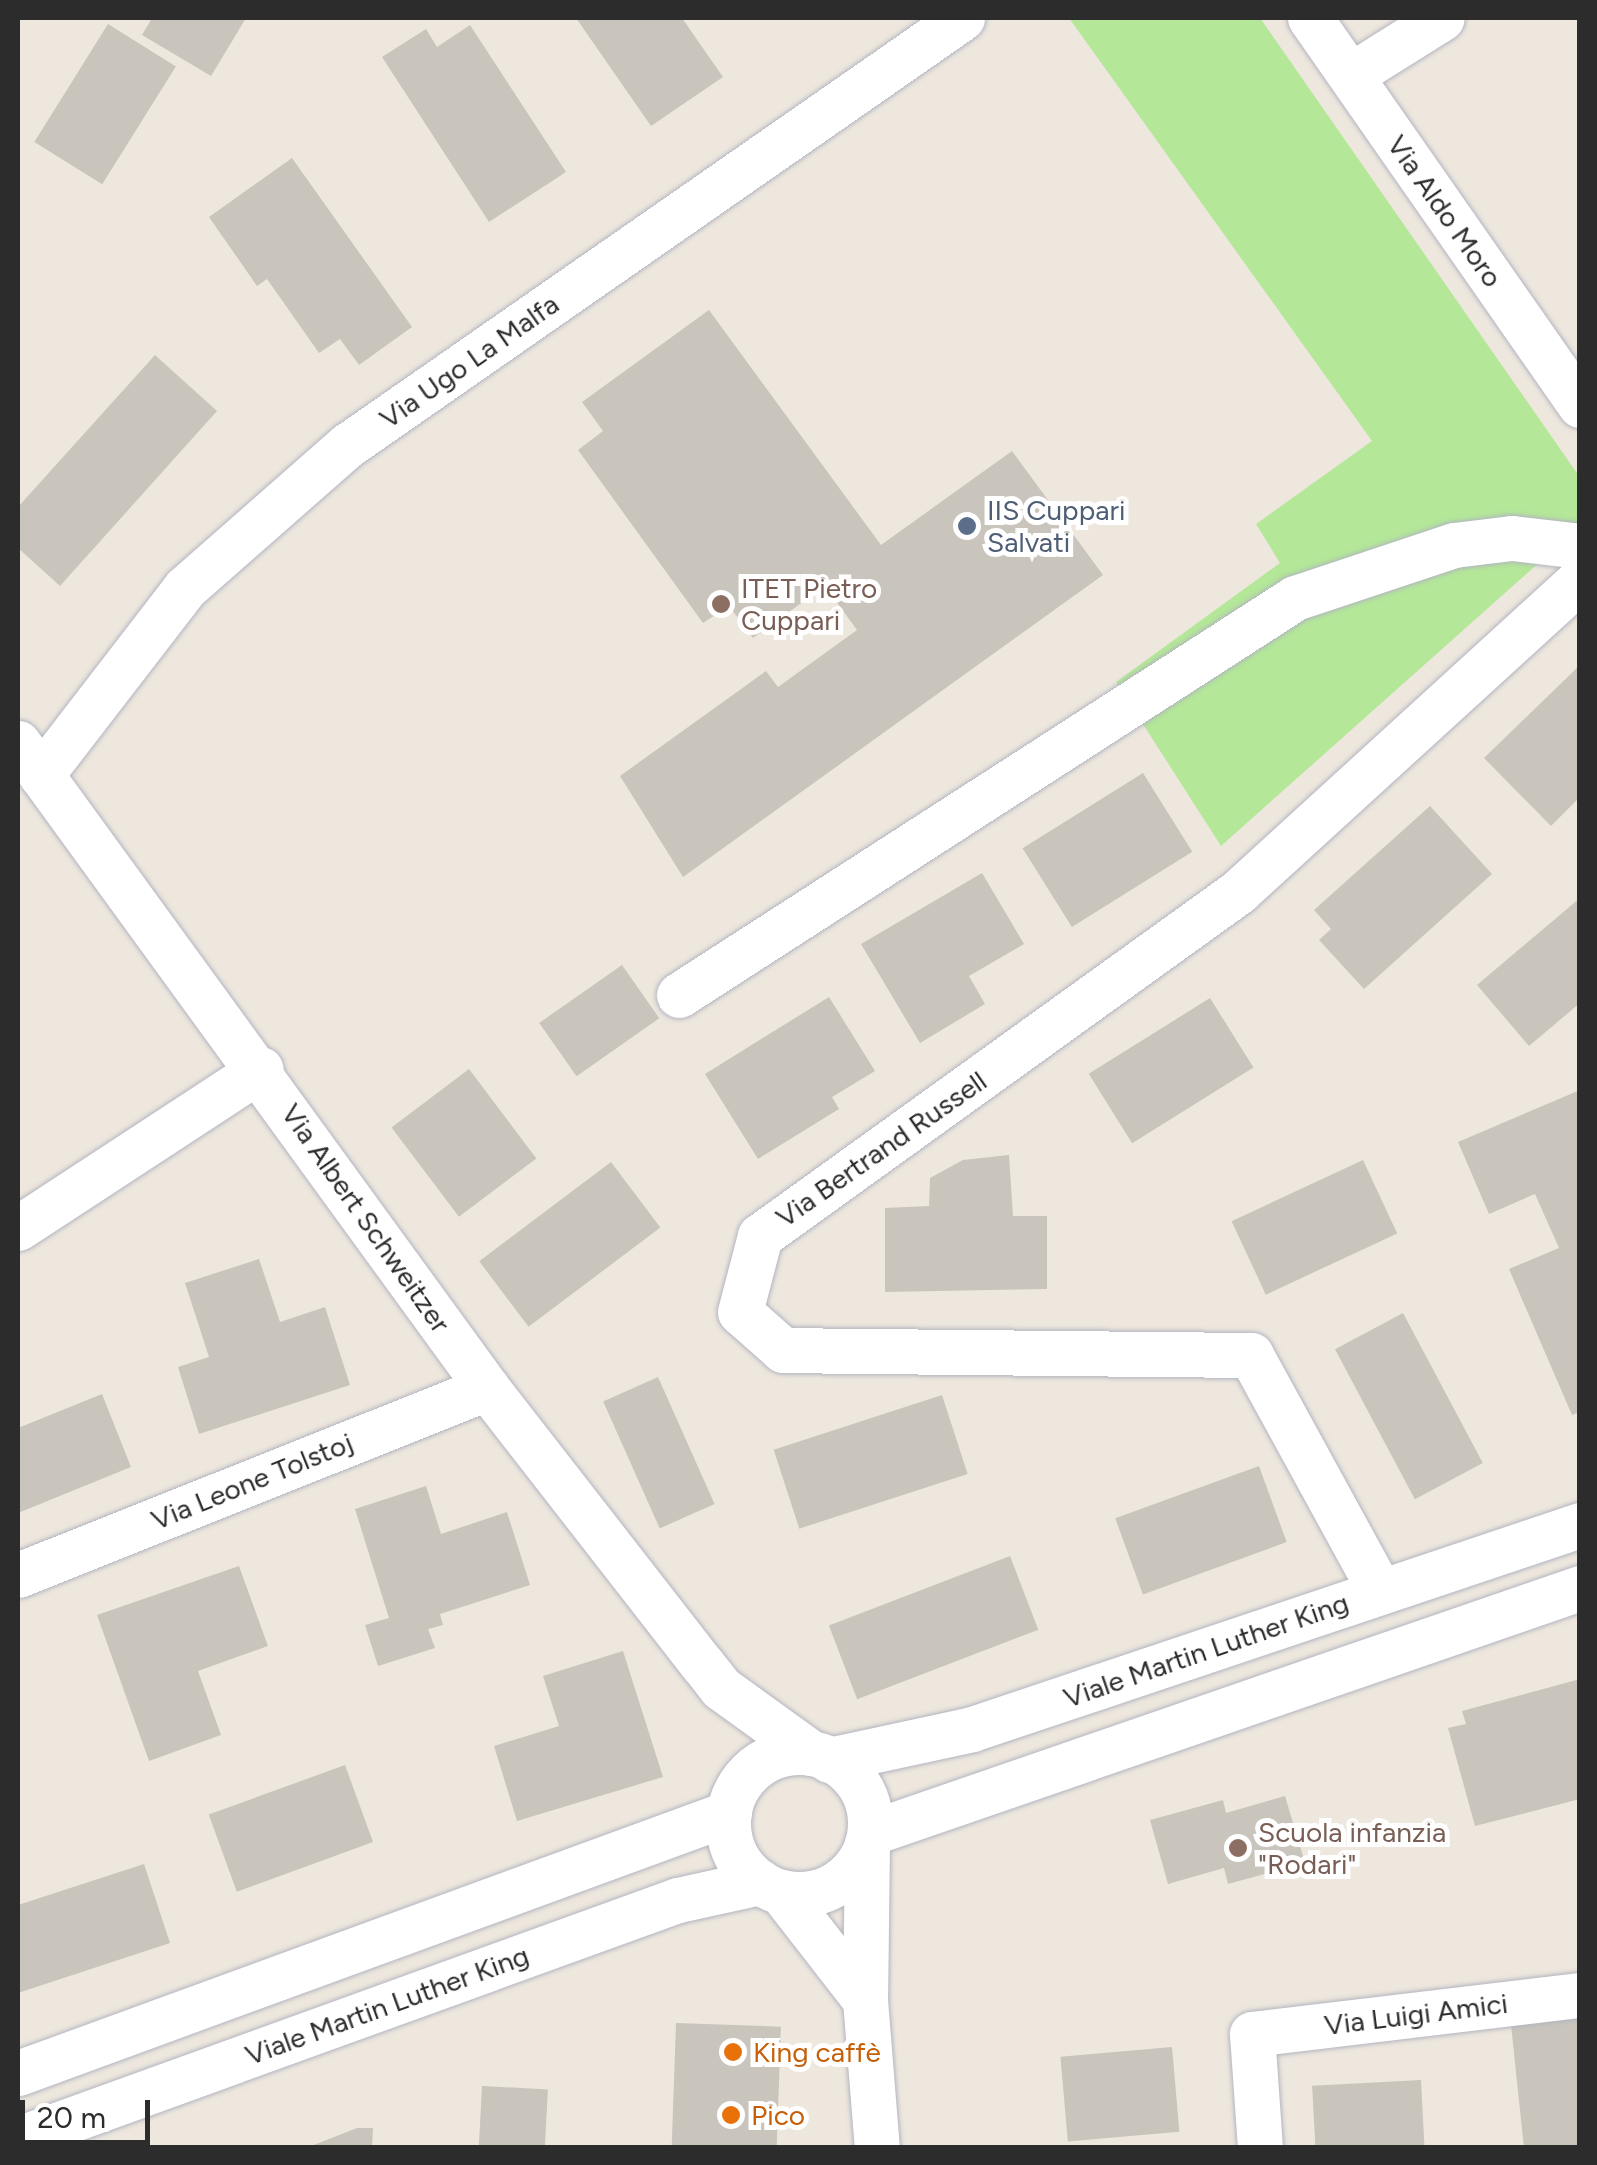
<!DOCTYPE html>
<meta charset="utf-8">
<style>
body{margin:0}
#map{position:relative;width:1597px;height:2165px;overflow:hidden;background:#eee7de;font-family:Figtree,sans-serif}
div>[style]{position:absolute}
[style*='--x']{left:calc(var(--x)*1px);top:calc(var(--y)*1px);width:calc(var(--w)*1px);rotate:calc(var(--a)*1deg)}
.green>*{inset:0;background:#b4e798}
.building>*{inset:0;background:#c9c5bc;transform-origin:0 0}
.roads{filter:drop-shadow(0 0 2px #b2b5c0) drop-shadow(0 0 2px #b2b5c0)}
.minor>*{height:45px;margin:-22.5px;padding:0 22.5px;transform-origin:22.5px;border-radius:22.5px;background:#fff}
.minor>.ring{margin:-22.5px;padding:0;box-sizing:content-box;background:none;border:45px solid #fff;border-radius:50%}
.dots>*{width:28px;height:28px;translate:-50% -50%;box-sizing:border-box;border:5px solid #fff;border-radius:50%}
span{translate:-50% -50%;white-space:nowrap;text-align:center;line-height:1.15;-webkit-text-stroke:10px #fff;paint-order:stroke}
.street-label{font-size:28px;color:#2c2c2c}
.service-label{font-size:28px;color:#4e5e75}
.left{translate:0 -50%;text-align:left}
.education-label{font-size:28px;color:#785e54}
.food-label{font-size:28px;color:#c56008}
.frame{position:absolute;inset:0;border:20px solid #2c2c2c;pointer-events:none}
.scale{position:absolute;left:20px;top:2100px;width:130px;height:45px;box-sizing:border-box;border:5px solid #2c2c2c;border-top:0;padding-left:12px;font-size:30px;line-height:35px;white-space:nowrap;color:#2c2c2c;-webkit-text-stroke:8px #fff;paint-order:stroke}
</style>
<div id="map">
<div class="green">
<i style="clip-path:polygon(1069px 18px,1260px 18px,1579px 476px,1579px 527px,1221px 846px,1116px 682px,1280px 563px,1256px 524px,1372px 441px)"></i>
</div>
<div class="building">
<i style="clip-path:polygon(152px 18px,246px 18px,211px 76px,142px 35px)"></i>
<i style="clip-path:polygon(576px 18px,682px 18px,723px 77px,651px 126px)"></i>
<i style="left:108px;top:24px;width:80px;height:139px;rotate:32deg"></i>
<i style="clip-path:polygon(470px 25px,566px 172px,489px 222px,382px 57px,426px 29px,437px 47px)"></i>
<i style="clip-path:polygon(292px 158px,412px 327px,359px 365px,340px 339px,319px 353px,267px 279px,257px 286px,209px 217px)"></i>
<i style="clip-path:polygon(709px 310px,881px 545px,1012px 451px,1103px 575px,683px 877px,620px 776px,766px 671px,778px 687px,857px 630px,825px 586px,753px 638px,729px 606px,703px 623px,578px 450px,603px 431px,582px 402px)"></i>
<i style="clip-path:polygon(155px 355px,217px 411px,60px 586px,18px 548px,18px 507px)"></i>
<i style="clip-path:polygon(1580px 665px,1580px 797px,1551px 826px,1484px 758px)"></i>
<i style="left:1143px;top:773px;width:93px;height:142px;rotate:58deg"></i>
<i style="clip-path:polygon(1430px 806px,1492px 874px,1364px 989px,1319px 940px,1331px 929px,1314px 910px)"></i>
<i style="clip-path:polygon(982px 873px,1024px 944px,969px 976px,985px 1004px,920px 1043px,861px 944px)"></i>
<i style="clip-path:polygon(1580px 898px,1580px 1003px,1529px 1046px,1477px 985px)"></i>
<i style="left:622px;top:965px;width:65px;height:101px;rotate:55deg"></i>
<i style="clip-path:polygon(829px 997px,875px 1071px,832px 1097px,839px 1109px,758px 1159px,705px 1074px)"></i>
<i style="left:1210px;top:998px;width:82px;height:143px;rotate:58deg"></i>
<i style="left:469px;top:1069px;width:112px;height:97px;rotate:53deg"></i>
<i style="clip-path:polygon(1580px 1090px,1580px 1412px,1572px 1415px,1509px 1269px,1559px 1248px,1535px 1194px,1489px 1214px,1458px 1142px)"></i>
<i style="clip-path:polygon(1009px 1155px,1013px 1216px,1047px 1216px,1047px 1289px,885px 1292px,885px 1208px,929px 1206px,930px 1178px,963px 1160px)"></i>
<i style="left:1363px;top:1160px;width:81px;height:145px;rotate:65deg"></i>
<i style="left:611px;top:1162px;width:82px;height:165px;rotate:53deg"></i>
<i style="clip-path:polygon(259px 1259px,280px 1322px,325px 1307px,350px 1385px,199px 1434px,178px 1367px,209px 1357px,185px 1283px)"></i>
<i style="left:1403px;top:1313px;width:170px;height:77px;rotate:62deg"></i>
<i style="left:658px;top:1377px;width:139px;height:60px;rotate:66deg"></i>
<i style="clip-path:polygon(102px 1394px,131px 1467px,18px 1513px,18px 1428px)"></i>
<i style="left:942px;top:1395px;width:83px;height:177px;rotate:72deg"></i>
<i style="left:1259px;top:1466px;width:81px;height:153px;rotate:70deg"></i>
<i style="clip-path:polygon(426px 1486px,441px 1534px,507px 1512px,530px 1585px,440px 1614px,443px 1625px,428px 1629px,435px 1648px,378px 1666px,365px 1625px,389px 1618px,355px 1509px)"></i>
<i style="left:1010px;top:1556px;width:79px;height:194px;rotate:69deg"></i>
<i style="clip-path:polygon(239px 1566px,268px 1646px,198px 1671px,221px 1735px,149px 1761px,97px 1615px)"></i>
<i style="clip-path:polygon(623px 1651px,663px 1777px,517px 1821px,494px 1746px,559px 1726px,543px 1676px)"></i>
<i style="clip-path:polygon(1580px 1679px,1580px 1799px,1475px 1826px,1448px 1728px,1466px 1724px,1462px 1711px)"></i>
<i style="left:345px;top:1765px;width:82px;height:145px;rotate:70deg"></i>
<i style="clip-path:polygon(1285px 1796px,1305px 1863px,1228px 1884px,1224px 1868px,1168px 1884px,1150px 1820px,1223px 1800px,1226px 1813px)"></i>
<i style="clip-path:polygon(144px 1864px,170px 1943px,18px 1993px,18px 1905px)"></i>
<i style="clip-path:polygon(1580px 2017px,1580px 2148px,1524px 2148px,1511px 2025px)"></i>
<i style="left:676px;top:2023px;width:105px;height:125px;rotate:2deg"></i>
<i style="left:1172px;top:2047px;width:85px;height:112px;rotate:85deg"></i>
<i style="left:1421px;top:2080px;width:68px;height:109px;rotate:87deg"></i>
<i style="left:482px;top:2086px;width:66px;height:62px;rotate:3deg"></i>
<i style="clip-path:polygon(357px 2128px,373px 2128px,372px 2148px,306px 2148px)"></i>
</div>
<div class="roads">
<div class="minor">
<i style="--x:1310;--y:18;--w:472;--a:55.1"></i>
<i style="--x:1351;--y:75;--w:107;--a:-32.1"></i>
<i style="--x:18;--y:743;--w:797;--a:53.98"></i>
<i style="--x:487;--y:1388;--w:351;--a:52.1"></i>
<i style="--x:703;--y:1665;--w:29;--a:52"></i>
<i style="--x:721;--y:1688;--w:111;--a:35.8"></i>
<i style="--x:41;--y:775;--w:236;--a:-52.4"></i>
<i style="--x:185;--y:588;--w:217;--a:-41.3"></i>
<i style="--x:348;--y:445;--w:748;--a:-34.82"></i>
<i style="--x:679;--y:995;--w:733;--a:-32.8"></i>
<i style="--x:1295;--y:598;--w:168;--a:-18.4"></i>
<i style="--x:1454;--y:545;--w:58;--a:-6.9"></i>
<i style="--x:1512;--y:538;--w:68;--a:6.7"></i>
<i style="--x:18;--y:1228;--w:290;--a:-33.2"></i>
<i style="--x:18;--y:1575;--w:505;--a:-21.74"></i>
<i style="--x:1380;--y:1591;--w:269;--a:-118.7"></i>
<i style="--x:1251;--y:1355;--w:468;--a:-179.4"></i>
<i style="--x:783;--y:1350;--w:57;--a:-138.5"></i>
<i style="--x:740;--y:1312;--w:79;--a:-75.3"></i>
<i style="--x:760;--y:1236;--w:589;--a:-35.74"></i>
<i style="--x:1238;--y:892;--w:463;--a:-42.4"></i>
<i class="ring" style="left:728px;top:1752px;width:97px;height:97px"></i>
<i style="--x:829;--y:1760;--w:146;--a:-12.2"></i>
<i style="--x:972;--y:1729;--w:641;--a:-18.55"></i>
<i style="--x:870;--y:1833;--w:751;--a:-19.04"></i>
<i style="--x:867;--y:1843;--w:157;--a:90.7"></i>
<i style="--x:865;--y:2000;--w:148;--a:85.4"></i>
<i style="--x:781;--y:1892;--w:137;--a:52.1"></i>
<i style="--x:18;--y:2073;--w:757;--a:-20.09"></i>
<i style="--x:18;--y:2139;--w:702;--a:-19.91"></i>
<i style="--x:678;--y:1900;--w:84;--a:-12.4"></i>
<i style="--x:1260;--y:2148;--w:114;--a:-94"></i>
<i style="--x:1252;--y:2034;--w:330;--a:-6.8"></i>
</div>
</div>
<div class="dots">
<i style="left:967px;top:526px;background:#5c6f8a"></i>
<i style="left:721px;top:604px;background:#8d6e63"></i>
<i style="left:1238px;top:1848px;background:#8d6e63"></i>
<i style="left:733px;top:2052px;background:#e8710a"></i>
<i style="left:731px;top:2115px;background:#e8710a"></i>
</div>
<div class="street-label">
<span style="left:1445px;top:211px;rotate:55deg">Via Aldo Moro</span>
<span style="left:469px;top:361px;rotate:-35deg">Via Ugo La Malfa</span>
<span style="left:881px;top:1149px;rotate:-35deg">Via Bertrand Russell</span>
<span style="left:366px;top:1218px;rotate:55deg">Via Albert Schweitzer</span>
<span style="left:252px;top:1481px;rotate:-22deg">Via Leone Tolstoj</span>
<span style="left:1206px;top:1650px;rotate:-19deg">Viale Martin Luther King</span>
<span style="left:387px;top:2005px;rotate:-20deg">Viale Martin Luther King</span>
<span style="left:1416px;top:2014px;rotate:-7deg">Via Luigi Amici</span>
</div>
<div class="service-label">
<span class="left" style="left:987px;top:526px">IIS Cuppari<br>Salvati</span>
</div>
<div class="education-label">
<span class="left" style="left:741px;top:604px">ITET Pietro<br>Cuppari</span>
<span class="left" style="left:1258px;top:1848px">Scuola infanzia<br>"Rodari"</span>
</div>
<div class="food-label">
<span class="left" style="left:753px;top:2052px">King caffè</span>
<span class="left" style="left:751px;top:2115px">Pico</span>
</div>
<div class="frame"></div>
<div class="scale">20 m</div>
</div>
